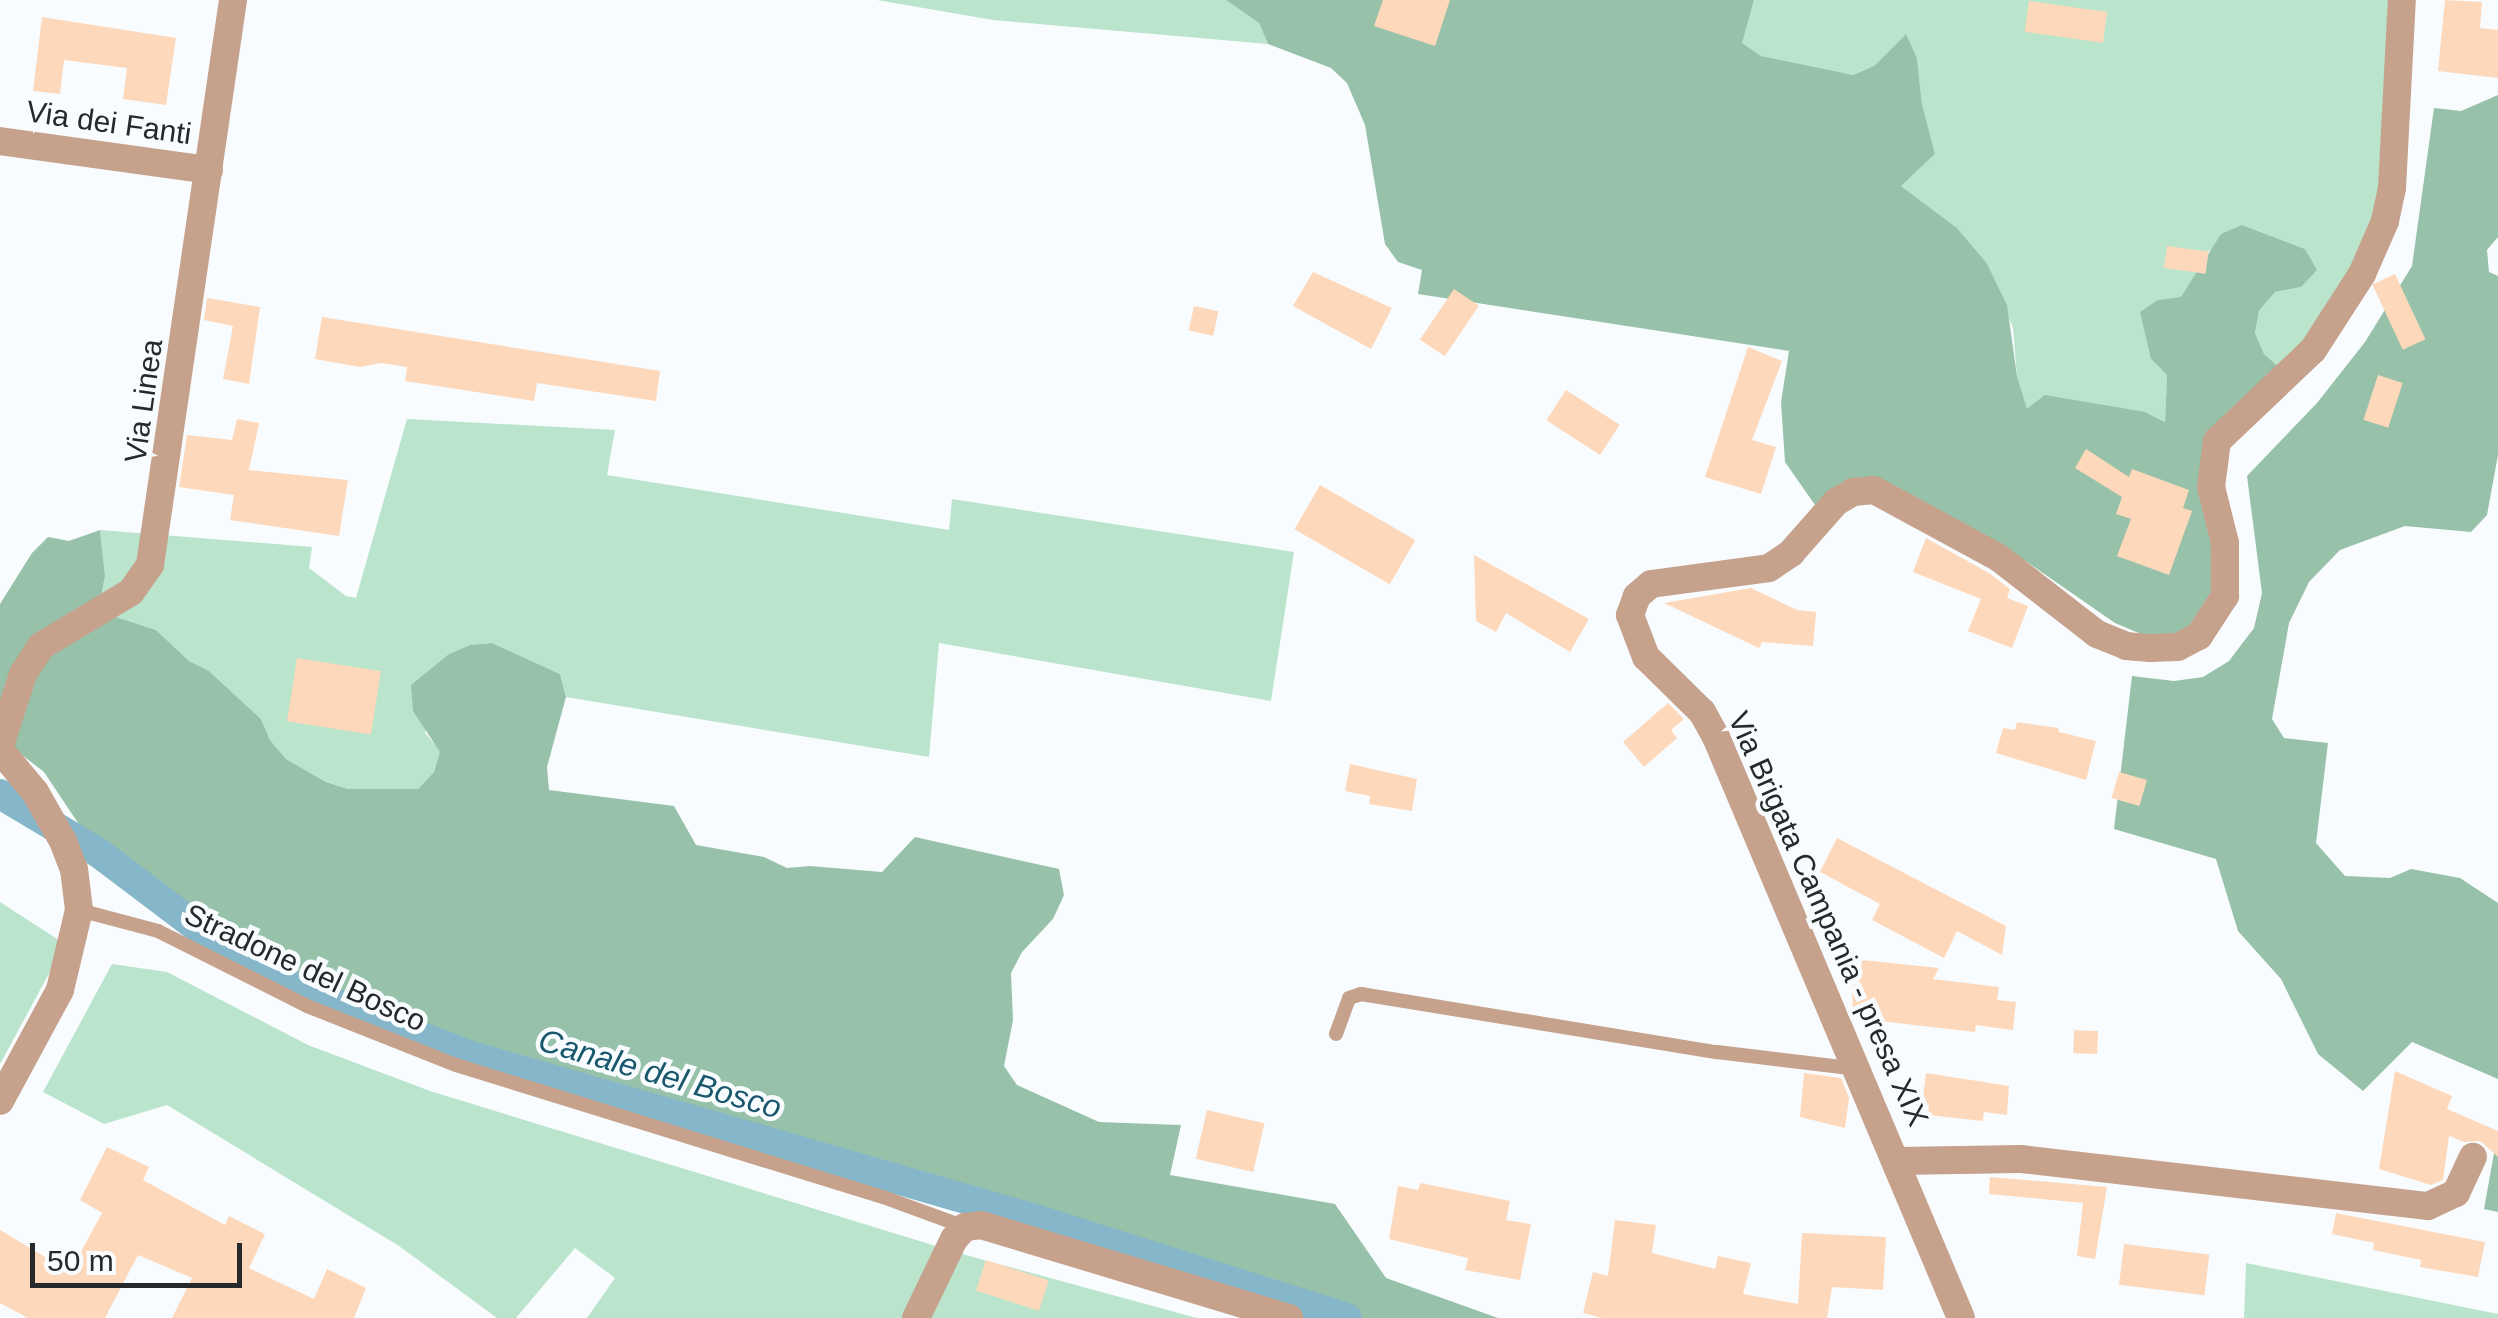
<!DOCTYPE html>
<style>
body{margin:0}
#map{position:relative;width:2498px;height:1318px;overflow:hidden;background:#f8fcff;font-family:Arial,sans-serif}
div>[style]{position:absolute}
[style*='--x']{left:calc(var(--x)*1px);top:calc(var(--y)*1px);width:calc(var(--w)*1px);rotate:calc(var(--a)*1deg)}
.green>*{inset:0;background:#bae4cb}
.forest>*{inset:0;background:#97c2a9}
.canal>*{height:30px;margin:-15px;padding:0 15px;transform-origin:15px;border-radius:15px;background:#86b6c9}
.building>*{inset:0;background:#fed8ba;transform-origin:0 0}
.service>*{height:14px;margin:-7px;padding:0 7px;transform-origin:7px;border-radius:7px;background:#c6a28c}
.minor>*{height:28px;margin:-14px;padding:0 14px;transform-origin:14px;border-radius:14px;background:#c6a28c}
span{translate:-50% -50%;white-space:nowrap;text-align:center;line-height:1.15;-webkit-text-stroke:9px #f8fcff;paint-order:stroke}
.street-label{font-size:30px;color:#26292a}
.water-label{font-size:32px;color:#18576c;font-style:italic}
.scale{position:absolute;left:30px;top:1243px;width:212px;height:45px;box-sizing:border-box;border:5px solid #26292a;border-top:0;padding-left:12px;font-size:30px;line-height:35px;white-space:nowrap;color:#26292a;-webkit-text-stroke:8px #f8fcff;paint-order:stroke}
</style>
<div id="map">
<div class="green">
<i style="clip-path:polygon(877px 0,1226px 0,1259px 23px,1268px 44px,993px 20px)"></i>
<i style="clip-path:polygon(1754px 0,2398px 0,2372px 250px,2287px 374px,2264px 354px,2255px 333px,2259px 311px,2275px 292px,2301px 287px,2305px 249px,2242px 225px,2205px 254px,2197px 278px,2181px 298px,2158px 300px,2151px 359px,2167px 375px,2165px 422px,2145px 412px,2027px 410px,2017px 376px,2013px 328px,1986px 262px,1957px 228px,1901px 186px,1935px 154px,1922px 104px,1917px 58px,1905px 35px,1874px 66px,1853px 75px,1804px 67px,1761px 56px,1741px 43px)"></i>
<i style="clip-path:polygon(407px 419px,615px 430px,607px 475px,949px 530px,952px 499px,1294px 552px,1271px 701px,939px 643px,929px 757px,566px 697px,560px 674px,492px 643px,470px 645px,449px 654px,425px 733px,441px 751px,434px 772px,418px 789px,348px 789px,326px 782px,286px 759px,270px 740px,261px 719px,209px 671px,189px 661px,156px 630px,113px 616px,101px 598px,105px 576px,100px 530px,312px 547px,309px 568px,346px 596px,356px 598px)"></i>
<i style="clip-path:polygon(0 902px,65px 944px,0 1064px)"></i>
<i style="clip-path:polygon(112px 964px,167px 972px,308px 1045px,430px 1091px,962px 1254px,1197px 1318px,587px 1318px,615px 1278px,575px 1248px,516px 1318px,497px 1318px,399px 1246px,167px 1105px,104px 1124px,43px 1092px)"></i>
<i style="clip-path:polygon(2246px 1263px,2498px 1314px,2498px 1318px,2244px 1318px)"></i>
</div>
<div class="forest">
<i style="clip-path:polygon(1226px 0,1754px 0,1742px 43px,1761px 56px,1853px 75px,1874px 66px,1906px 34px,1917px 58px,1922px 104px,1935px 154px,1901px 186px,1957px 228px,1986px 262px,2007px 305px,2017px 376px,2027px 409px,2045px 395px,2145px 412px,2165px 422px,2167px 375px,2151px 359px,2140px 312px,2158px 300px,2181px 297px,2221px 234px,2242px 225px,2305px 249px,2317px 270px,2301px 287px,2275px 292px,2259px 311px,2255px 333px,2264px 354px,2287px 374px,2223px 437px,2219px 592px,2188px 637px,2141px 634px,2115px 623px,2027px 562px,1919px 501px,1887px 490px,1822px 515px,1785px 462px,1781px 402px,1789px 351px,1418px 294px,1422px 270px,1398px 262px,1385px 244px,1365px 125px,1347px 83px,1331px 68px,1268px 44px,1259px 23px)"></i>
<i style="clip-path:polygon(2498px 95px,2498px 237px,2487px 250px,2489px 272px,2498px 276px,2498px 455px,2487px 515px,2471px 532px,2405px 526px,2340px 550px,2309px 582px,2289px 623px,2272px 719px,2284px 738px,2328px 743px,2316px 843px,2345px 876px,2390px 878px,2411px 869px,2460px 878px,2498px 903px,2498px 1079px,2412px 1042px,2363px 1091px,2318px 1054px,2281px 979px,2238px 931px,2216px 859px,2114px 829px,2132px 676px,2174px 681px,2203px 677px,2229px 661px,2254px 628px,2262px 593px,2247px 476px,2317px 403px,2365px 342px,2412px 266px,2434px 108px,2461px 111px)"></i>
<i style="clip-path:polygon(100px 530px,105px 576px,101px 597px,113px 616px,156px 630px,189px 661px,209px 671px,261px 719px,270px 740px,286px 759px,326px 782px,348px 789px,418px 789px,434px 772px,440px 752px,413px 711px,411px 685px,449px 654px,470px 645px,492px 643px,560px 674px,566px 697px,547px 767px,549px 790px,674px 806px,696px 845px,764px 857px,787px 868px,810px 866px,882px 872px,915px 837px,1059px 869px,1064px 895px,1053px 919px,1022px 952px,1011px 973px,1013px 1020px,1004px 1066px,1017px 1085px,1099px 1122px,1181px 1125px,1170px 1175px,1335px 1204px,1386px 1278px,1498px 1318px,1329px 1318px,1159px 1262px,973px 1213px,444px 1051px,326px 1006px,214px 946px,187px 908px,86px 835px,44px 772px,0 738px,0 604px,32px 553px,48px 537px,69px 541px)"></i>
<i style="clip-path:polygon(2498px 1131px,2498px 1212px,2484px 1209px)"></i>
</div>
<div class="canal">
<i style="--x:0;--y:794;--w:115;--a:30.8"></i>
<i style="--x:99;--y:853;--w:154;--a:37.1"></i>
<i style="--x:222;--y:946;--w:83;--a:29.7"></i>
<i style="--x:294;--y:987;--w:190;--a:21.3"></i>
<i style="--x:471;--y:1056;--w:587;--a:16.12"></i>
<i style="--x:1035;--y:1219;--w:327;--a:17.6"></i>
</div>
<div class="building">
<i style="clip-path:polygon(1383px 0,1450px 0,1435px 46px,1374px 26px)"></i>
<i style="clip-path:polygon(2445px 0,2482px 2px,2480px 28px,2498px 30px,2498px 78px,2438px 71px)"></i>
<i style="left:2029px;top:1px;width:79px;height:31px;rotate:8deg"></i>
<i style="clip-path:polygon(42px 17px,176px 38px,166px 105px,123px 99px,127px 68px,64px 60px,60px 94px,33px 91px)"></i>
<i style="left:2167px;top:246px;width:42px;height:22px;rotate:8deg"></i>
<i style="clip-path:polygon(1313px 272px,1392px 308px,1371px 349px,1293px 306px)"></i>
<i style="left:2395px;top:274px;width:72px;height:25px;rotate:65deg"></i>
<i style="left:1454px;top:289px;width:30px;height:61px;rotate:34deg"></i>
<i style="clip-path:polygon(207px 298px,260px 307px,249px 384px,223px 379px,233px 326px,204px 320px)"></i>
<i style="left:1194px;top:306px;width:25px;height:25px;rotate:12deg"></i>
<i style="clip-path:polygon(322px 317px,660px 371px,656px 401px,537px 383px,534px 401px,405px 381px,407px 367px,381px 363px,360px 367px,315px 359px)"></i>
<i style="clip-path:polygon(1748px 347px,1782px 361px,1752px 440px,1776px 447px,1761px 494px,1705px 477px)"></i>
<i style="left:2378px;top:375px;width:26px;height:47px;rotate:18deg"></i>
<i style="left:1566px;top:390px;width:64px;height:36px;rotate:33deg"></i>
<i style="clip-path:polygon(237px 419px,259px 423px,249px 470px,348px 480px,339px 536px,230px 520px,234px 495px,179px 487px,187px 435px,232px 440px)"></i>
<i style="clip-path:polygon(2086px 449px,2129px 477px,2132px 469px,2189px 490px,2183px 508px,2192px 511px,2169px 575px,2117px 556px,2131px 519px,2116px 514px,2122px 497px,2075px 468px)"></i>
<i style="left:1320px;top:485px;width:110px;height:51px;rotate:30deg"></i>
<i style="clip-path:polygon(1926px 538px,1989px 573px,2010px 589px,2007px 598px,2028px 606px,2012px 648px,1968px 631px,1981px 599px,1913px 572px)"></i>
<i style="clip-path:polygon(1474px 555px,1589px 619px,1570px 652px,1506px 613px,1496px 632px,1476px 621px)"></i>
<i style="clip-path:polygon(1751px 588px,1797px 610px,1816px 612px,1813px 646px,1762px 642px,1759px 648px,1664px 603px)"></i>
<i style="left:297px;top:658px;width:85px;height:64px;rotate:9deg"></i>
<i style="clip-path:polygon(1668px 703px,1684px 719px,1671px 730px,1677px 738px,1644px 767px,1623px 742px)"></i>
<i style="clip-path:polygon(2017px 722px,2058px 728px,2059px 732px,2096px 741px,2086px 780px,1996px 753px,2003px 728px,2015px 730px)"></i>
<i style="clip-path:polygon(1350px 764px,1417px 779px,1412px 811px,1369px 804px,1370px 796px,1345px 791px)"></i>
<i style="left:2119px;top:772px;width:29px;height:27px;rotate:16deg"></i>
<i style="clip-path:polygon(1837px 838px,2006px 926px,2002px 955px,1957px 931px,1944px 958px,1872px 920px,1880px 904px,1820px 872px)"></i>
<i style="clip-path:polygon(1862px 960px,1939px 968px,1933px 979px,1999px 987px,1997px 1000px,2016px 1002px,2013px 1030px,1976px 1025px,1975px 1032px,1853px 1018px,1852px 984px,1859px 985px)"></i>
<i style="left:2098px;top:1031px;width:23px;height:24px;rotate:92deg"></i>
<i style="clip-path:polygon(2395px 1071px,2452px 1096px,2447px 1109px,2498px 1131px,2498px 1157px,2480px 1141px,2464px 1142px,2449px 1136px,2443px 1180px,2431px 1185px,2379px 1169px)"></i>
<i style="clip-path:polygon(1804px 1073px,1841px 1078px,1849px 1098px,1845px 1128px,1800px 1117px)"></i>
<i style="clip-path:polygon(1926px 1073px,2009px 1086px,2007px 1115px,1984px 1112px,1983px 1121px,1928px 1115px,1929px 1105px,1922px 1105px)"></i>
<i style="left:1207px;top:1110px;width:59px;height:50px;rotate:13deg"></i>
<i style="clip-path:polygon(107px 1147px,149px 1167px,143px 1180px,225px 1225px,229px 1216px,265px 1234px,249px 1268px,314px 1299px,327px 1269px,366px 1288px,354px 1318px,172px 1318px,192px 1278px,138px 1255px,105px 1318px,28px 1318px,0 1303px,0 1230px,70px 1272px,102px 1213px,80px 1200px)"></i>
<i style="clip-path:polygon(1990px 1177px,2107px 1187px,2095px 1259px,2077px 1256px,2083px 1203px,1989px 1194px)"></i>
<i style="clip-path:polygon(1420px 1183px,1510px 1201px,1506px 1220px,1531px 1224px,1520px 1280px,1465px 1270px,1468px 1258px,1389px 1239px,1398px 1186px,1418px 1190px)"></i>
<i style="clip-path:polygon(2336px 1213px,2485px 1242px,2478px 1277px,2420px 1267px,2421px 1260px,2373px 1250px,2374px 1243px,2332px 1234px)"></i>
<i style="clip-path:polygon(1615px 1220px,1656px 1225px,1652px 1253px,1715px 1269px,1718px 1256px,1751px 1263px,1743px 1294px,1798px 1304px,1802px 1233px,1886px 1237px,1883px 1290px,1832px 1287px,1827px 1318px,1602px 1318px,1583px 1313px,1593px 1272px,1608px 1276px)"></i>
<i style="left:2124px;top:1244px;width:86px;height:41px;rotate:7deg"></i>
<i style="left:986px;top:1260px;width:66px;height:32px;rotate:18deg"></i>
</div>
<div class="service">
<i style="--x:79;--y:910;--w:82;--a:14.9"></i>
<i style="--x:158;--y:931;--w:167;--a:26.7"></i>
<i style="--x:307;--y:1006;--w:160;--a:21.6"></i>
<i style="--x:456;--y:1065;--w:447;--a:17.2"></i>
<i style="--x:883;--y:1197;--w:87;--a:20.1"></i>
<i style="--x:1336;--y:1034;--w:38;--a:-70"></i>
<i style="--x:1349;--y:998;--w:13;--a:-18"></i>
<i style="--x:1361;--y:994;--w:361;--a:9.3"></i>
<i style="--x:1717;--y:1052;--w:142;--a:6.9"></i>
</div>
<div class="minor">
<i style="--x:0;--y:141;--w:211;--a:7.9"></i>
<i style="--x:0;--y:746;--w:76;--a:-72.3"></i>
<i style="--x:23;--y:674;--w:33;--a:-57"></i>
<i style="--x:41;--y:646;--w:105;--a:-31"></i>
<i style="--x:131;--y:592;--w:33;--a:-55"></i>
<i style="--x:150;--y:565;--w:571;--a:-81.64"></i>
<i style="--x:0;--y:750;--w:55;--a:50.2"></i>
<i style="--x:35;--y:792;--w:56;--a:60.3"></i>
<i style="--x:63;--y:841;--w:30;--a:69"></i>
<i style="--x:74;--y:869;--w:41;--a:83"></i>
<i style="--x:79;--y:910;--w:82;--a:103.4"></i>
<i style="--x:60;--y:990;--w:126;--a:118.4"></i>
<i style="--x:1898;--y:1161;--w:123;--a:-0.9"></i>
<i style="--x:2021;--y:1159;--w:410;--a:6.6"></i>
<i style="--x:2428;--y:1206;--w:31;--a:-25"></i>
<i style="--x:2456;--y:1193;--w:40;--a:-65"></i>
<i style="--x:916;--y:1318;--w:88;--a:-64.3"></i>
<i style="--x:954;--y:1239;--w:16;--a:-47"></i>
<i style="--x:965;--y:1227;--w:16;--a:-7"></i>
<i style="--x:981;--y:1225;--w:322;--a:16.8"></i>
<i style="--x:1961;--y:1318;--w:631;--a:-112.86"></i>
<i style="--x:1716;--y:737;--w:29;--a:-119"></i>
<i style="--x:1702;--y:712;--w:78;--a:-135.5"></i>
<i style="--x:1646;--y:657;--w:45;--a:-110.9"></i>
<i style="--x:1630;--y:615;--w:20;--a:-70"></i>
<i style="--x:1637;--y:596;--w:18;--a:-41"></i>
<i style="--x:1651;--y:584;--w:119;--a:-7.7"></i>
<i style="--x:1769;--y:568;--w:27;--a:-34"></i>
<i style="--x:1791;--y:553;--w:68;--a:-48.6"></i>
<i style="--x:1836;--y:502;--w:20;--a:-30"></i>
<i style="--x:1853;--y:492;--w:21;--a:-5"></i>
<i style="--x:1874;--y:490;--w:142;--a:28.5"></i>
<i style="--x:1999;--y:558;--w:124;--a:37.8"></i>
<i style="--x:2097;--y:634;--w:31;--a:22"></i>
<i style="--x:2126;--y:646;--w:24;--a:5"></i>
<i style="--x:2150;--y:648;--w:28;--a:-2"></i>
<i style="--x:2178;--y:647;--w:24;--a:-28"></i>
<i style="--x:2199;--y:636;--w:48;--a:-57"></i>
<i style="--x:2225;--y:596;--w:53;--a:-90"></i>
<i style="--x:2225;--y:543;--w:58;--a:-104"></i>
<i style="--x:2211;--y:487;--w:46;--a:-82.6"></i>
<i style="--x:2217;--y:441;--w:132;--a:-43.5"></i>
<i style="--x:2313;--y:350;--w:90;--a:-57.2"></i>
<i style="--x:2362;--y:274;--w:58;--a:-66.5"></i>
<i style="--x:2385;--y:221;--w:34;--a:-78"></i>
<i style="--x:2392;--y:188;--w:188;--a:-87"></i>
</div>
<div class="street-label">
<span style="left:109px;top:123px;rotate:8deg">Via dei Fanti</span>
<span style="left:144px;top:401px;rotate:-82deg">Via Linea</span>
<span style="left:1828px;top:919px;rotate:66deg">Via Brigata Campania - presa XIX</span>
<span style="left:305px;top:968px;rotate:25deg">Stradone del Bosco</span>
</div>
<div class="water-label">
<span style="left:660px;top:1074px;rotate:16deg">Canale del Bosco</span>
</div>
<div class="scale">50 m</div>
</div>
